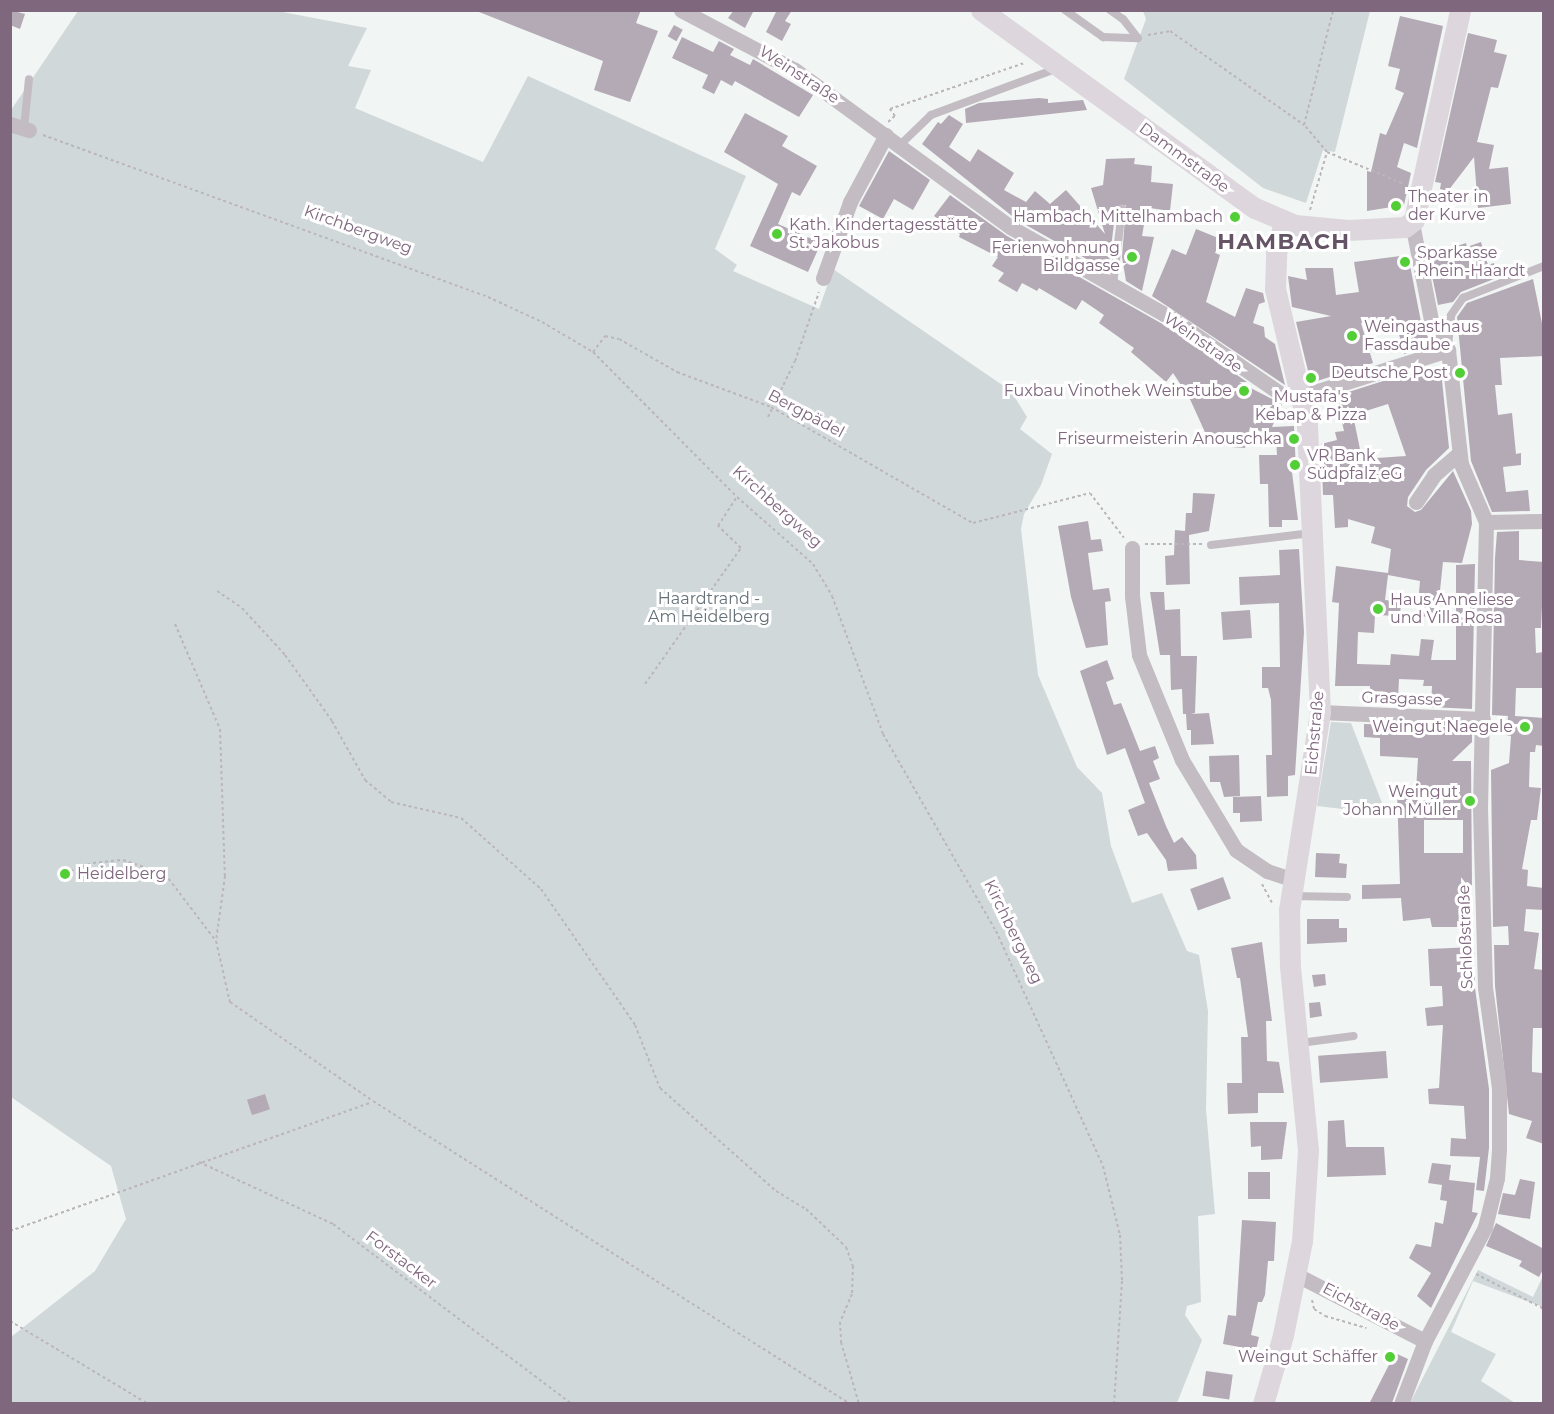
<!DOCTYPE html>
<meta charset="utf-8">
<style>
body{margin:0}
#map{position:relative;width:1554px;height:1414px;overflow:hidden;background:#f1f5f3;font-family:Montserrat,sans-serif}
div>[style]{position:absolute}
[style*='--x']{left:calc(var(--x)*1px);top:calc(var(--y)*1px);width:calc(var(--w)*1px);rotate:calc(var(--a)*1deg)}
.green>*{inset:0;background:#d1d8d9}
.building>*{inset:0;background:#b4aab5;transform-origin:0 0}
.path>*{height:2px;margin-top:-1px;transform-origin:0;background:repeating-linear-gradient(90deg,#bbb6bb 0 3px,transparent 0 6px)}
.lane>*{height:8px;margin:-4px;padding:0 4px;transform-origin:4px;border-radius:4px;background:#c3bcc2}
.street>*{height:15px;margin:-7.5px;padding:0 7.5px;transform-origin:7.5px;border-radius:7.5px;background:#c3bcc2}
.secondary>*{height:21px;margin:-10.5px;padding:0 10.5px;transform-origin:10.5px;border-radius:10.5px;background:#ddd7dd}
.dots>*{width:16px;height:16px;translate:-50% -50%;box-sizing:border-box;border:3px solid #fff;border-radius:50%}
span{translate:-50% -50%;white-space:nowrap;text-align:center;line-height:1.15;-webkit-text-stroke:6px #fff;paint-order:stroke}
.street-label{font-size:16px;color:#7f677e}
.poi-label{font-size:16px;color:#7f677e}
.left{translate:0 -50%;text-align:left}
.right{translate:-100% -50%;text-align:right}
.park-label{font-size:16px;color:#657077}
.district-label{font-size:22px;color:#655465;font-weight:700;letter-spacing:1.5px}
.frame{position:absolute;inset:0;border:12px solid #7f677e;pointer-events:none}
</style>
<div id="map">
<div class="green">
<i style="clip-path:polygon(78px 11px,277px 11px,367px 28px,348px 66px,371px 70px,355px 108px,483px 162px,528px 76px,746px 176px,715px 249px,737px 265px,733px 271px,819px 309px,833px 269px,1011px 391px,1027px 417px,1020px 429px,1052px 454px,1041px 485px,1024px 514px,1021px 529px,1038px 675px,1077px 767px,1102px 793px,1111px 846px,1132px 903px,1162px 893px,1187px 951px,1199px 955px,1208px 1011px,1206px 1109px,1215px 1214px,1198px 1216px,1201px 1302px,1187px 1306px,1185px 1315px,1202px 1340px,1177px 1403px,11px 1403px,11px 1337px,95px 1271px,126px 1219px,111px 1166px,11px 1097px,11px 110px)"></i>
<i style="clip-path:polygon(1143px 11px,1370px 11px,1335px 152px,1323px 150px,1306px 203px,1263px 188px,1124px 79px,1146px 19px)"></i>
<i style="clip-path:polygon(1331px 722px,1351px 723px,1382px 803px,1377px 809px,1368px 812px,1317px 806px)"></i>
<i style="clip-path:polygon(1478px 1270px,1533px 1297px,1543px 1276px,1543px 1307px,1473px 1281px,1451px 1332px,1496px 1354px,1481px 1381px,1515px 1403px,1410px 1403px)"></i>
</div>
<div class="building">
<i style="clip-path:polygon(10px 10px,25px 14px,20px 29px,10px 25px)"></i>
<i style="clip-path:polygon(474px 10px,641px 10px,636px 23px,658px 31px,630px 102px,594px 90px,603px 61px)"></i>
<i style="clip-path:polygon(734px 10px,754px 10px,745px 28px,728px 18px)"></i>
<i style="clip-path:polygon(777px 10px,792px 10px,785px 21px,791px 24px,782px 41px,766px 32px)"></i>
<i style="clip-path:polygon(1400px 16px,1443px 26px,1417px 148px,1404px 143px,1397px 167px,1411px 173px,1404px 205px,1367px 211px,1367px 171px,1371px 172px,1380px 133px,1386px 135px,1404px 93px,1395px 89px,1400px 69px,1388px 66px)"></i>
<i style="left:674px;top:25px;width:10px;height:13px;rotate:29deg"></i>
<i style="clip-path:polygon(1468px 33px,1497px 40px,1494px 52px,1507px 55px,1498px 88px,1491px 87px,1477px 142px,1494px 145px,1489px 169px,1508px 167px,1511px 204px,1478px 208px,1474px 157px,1448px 191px,1440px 189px,1441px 183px,1435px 182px)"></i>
<i style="clip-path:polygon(682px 37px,713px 52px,719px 41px,734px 49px,730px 55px,750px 65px,753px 59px,813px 95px,799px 117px,735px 81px,732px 86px,721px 80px,714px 94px,702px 88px,708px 75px,672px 58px)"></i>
<i style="clip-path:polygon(1039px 98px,1048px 99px,1048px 103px,1083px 100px,1087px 110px,966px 123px,965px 109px,979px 103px)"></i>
<i style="clip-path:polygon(745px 113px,788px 136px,782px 146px,817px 166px,800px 196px,792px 192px,778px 224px,821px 243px,808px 272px,750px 246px,778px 184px,724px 152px)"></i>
<i style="clip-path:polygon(949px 115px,963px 124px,949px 147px,970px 162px,978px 149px,1014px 173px,1004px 190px,1026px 202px,1035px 191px,1050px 204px,1066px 190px,1105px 234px,1091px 188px,1103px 185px,1106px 159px,1135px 158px,1134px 164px,1152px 166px,1151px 182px,1173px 184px,1170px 211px,1150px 208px,1149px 213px,1146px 213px,1142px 236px,1154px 237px,1142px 291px,1126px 281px,1122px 257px,1126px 205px,1116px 208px,1108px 271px,1017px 220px,922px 144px,938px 122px,941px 124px)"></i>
<i style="clip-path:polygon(889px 151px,930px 180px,913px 210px,894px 199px,883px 219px,859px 206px)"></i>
<i style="clip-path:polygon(950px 195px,1007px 236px,1166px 326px,1247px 382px,1239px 382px,1282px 404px,1272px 427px,1294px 426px,1296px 471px,1292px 472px,1298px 520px,1282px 520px,1282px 527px,1269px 527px,1268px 484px,1260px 484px,1259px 455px,1277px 455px,1276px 437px,1250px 427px,1245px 448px,1231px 447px,1233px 432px,1209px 441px,1189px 397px,1173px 373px,1166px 382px,1131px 352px,1134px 348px,1099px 323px,1104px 315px,1082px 300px,1076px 310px,1039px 288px,1037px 291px,1022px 283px,1017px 292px,998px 281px,1004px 273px,992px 266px,998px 257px,959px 237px,960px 234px,934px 216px)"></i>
<i style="clip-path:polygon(1196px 229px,1221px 239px,1215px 253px,1220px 255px,1206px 302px,1235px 317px,1246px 288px,1263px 293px,1265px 302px,1259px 304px,1253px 323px,1264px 327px,1265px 337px,1275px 344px,1285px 385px,1152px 296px,1172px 249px,1186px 255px)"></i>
<i style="clip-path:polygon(1481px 242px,1488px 265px,1494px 263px,1499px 277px,1461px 292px,1453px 302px,1438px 305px,1428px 256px,1466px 243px,1467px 247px)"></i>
<i style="clip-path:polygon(1408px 255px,1422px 327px,1428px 337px,1424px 347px,1404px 354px,1395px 318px,1361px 323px,1373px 363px,1311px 383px,1296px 322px,1331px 316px,1292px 307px,1288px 276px,1307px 280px,1305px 268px,1333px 268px,1336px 295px,1359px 292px,1354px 262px)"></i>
<i style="clip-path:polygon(1533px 279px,1544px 333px,1544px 356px,1500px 358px,1502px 385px,1495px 385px,1498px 415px,1512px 413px,1516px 454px,1521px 453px,1521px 465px,1503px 467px,1506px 492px,1528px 490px,1530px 511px,1492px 512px,1471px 461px,1457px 317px,1467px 303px)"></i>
<i style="clip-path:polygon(evenodd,1424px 368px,1425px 375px,1441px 371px,1449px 448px,1426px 470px,1408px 497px,1407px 506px,1415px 512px,1421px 510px,1453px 471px,1471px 511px,1472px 524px,1462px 563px,1443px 562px,1437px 619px,1417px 615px,1420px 581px,1388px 575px,1385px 600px,1401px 602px,1400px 616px,1375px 615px,1374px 633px,1358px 632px,1357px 664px,1390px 665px,1391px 654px,1419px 656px,1421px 639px,1434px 640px,1431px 660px,1456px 660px,1456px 565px,1475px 564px,1472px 709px,1431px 707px,1432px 686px,1423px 686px,1424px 680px,1399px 679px,1398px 699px,1392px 699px,1392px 705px,1369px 704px,1370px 686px,1335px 686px,1339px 603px,1332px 602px,1336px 566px,1388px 573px,1391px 549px,1371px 543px,1375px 527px,1348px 519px,1348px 527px,1335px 528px,1333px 495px,1323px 495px,1321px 444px,1337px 440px,1335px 432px,1344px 431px,1336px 396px,1424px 368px,1388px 404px,1406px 456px,1362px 459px,1353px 415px,1388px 404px)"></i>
<i style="clip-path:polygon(1193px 493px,1215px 494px,1209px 531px,1189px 535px,1190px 584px,1166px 585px,1165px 556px,1174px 555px,1175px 530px,1185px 531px,1186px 513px,1192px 513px)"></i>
<i style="clip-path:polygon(1088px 521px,1091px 540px,1101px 539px,1103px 551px,1088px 553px,1093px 590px,1109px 588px,1111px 601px,1105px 602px,1108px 645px,1086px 648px,1071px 597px,1058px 526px)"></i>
<i style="clip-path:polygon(1519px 531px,1519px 560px,1544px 562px,1541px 628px,1535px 628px,1536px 653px,1544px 652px,1544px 688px,1516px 688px,1515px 716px,1544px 718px,1544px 746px,1536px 745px,1535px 752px,1530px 752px,1529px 787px,1541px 788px,1537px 820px,1531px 820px,1522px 869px,1528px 870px,1527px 886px,1544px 888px,1544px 910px,1526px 909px,1524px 931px,1539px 933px,1534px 969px,1544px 970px,1542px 1028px,1533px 1028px,1532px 1061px,1532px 1072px,1542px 1073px,1544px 1144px,1526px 1138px,1532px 1121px,1509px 1114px,1495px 986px,1494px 945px,1509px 945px,1508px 926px,1493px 927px,1491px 770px,1509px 763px,1511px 736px,1506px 735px,1508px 716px,1492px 715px,1495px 558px,1497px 532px)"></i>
<i style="clip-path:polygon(1299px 549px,1304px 632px,1295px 775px,1288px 776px,1288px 796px,1267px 797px,1266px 755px,1272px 755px,1271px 700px,1268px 688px,1262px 688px,1262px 667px,1280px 667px,1279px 603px,1240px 605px,1239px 577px,1280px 575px,1279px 550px)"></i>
<i style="clip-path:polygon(1150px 592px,1164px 592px,1165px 610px,1180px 609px,1181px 656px,1197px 656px,1195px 713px,1191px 714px,1209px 713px,1214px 744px,1191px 745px,1191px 730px,1187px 730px,1186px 714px,1183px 714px,1182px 689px,1171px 690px,1170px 655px,1160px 655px)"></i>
<i style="left:1250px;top:610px;width:28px;height:29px;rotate:86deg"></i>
<i style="clip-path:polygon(1107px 660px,1114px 679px,1106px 682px,1114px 705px,1121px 703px,1140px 751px,1155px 746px,1159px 758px,1153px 761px,1160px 779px,1149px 783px,1166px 826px,1174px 843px,1182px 837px,1196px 855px,1197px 869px,1168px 871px,1166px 860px,1147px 833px,1138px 836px,1128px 810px,1145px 803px,1125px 748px,1107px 755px,1080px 671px)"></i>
<i style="clip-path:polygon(evenodd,1364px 724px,1472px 728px,1472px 742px,1452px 761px,1471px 761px,1472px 885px,1460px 886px,1463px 927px,1432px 927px,1430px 918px,1403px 921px,1401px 898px,1362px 899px,1362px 885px,1400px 884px,1397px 791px,1416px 791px,1418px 758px,1380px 756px,1380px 738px,1364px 737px,1364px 724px,1424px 820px,1463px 820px,1463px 853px,1424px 853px,1424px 820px)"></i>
<i style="clip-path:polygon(1239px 755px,1240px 796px,1224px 797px,1220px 782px,1210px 782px,1209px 756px)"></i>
<i style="clip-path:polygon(1261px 796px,1262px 821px,1240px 822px,1240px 813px,1233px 813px,1233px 797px)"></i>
<i style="clip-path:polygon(1316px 853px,1340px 854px,1339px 863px,1347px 864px,1346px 878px,1315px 877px)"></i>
<i style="left:1223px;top:877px;width:23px;height:35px;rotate:70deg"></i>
<i style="clip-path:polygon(1307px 919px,1339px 919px,1339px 928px,1347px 928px,1347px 942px,1307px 944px)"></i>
<i style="clip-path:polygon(1262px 942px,1272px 1021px,1266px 1021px,1267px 1061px,1279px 1062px,1284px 1093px,1258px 1093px,1258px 1113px,1228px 1114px,1227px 1083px,1242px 1083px,1241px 1037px,1248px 1037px,1240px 978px,1237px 978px,1231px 948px)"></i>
<i style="clip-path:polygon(1474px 947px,1475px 988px,1489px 1089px,1489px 1148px,1484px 1191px,1476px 1190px,1480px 1157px,1450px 1156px,1451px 1138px,1466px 1139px,1464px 1106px,1429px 1104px,1428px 1089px,1439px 1088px,1443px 1025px,1427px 1026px,1425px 1008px,1443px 1006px,1442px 986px,1430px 986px,1428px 949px)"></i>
<i style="clip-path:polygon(1325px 974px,1326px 985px,1314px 987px,1312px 975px)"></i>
<i style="clip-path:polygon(1320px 1002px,1322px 1016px,1310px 1018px,1309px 1003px)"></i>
<i style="left:1386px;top:1051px;width:27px;height:68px;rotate:86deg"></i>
<i style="left:265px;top:1094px;width:16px;height:19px;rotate:72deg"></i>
<i style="clip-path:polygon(1344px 1120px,1346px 1147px,1384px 1147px,1386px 1175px,1327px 1177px,1328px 1121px)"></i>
<i style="clip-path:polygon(1250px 1122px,1287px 1122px,1282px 1159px,1261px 1160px,1261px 1146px,1251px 1147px)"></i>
<i style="clip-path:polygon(1432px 1163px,1451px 1165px,1449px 1180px,1475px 1183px,1472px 1212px,1478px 1213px,1431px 1308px,1417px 1296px,1431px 1273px,1409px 1258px,1416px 1244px,1431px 1247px,1435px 1222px,1443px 1224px,1447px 1201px,1440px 1200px,1442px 1185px,1428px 1183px)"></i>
<i style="left:1248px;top:1172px;width:22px;height:27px"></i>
<i style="clip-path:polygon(1520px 1179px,1535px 1182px,1530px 1219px,1498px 1214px,1503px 1193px,1515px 1195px)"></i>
<i style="clip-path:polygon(1242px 1220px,1276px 1222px,1274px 1261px,1268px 1261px,1265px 1295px,1262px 1302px,1258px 1302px,1251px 1335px,1259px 1337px,1256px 1350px,1223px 1344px,1228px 1315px,1236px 1316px)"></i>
<i style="clip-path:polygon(1496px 1223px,1544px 1249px,1544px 1268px,1539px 1277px,1519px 1266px,1522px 1261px,1486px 1246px)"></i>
<i style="clip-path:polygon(1395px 1353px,1408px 1359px,1392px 1403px,1369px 1404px)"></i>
<i style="left:1206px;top:1371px;width:27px;height:25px;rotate:8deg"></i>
</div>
<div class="path">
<i style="--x:1148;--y:35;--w:22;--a:-10"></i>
<i style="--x:1170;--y:31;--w:164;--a:35"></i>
<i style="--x:888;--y:122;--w:9;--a:-41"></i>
<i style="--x:895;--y:116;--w:9;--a:-126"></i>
<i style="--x:890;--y:109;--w:142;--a:-18.9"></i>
<i style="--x:43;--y:135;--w:474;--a:20"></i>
<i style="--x:488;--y:297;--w:60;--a:24.8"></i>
<i style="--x:542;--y:322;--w:59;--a:30.5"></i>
<i style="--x:593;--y:352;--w:204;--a:45.2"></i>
<i style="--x:737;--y:497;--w:101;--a:41.4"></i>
<i style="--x:813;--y:564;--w:37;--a:59"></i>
<i style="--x:832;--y:596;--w:147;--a:69.7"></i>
<i style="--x:883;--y:734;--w:227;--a:60.2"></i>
<i style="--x:996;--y:931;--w:258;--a:65.5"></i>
<i style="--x:1103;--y:1166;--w:71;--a:76.2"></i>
<i style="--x:1120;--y:1235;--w:46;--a:87.5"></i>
<i style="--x:1122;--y:1281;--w:123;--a:93.7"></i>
<i style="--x:1327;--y:152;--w:83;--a:22.6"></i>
<i style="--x:1310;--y:210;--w:60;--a:-73.7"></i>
<i style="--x:1327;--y:152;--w:35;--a:-130"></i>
<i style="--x:1304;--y:125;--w:119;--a:-75.8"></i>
<i style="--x:593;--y:352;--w:20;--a:-53"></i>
<i style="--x:605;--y:336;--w:14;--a:12"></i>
<i style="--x:619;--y:339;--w:67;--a:29.6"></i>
<i style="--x:677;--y:372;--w:100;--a:20.4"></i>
<i style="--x:771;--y:407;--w:233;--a:29.9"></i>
<i style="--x:973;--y:523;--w:121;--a:-14.4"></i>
<i style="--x:1090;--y:493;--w:56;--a:52.9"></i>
<i style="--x:768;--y:417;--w:62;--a:-64.3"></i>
<i style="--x:795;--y:361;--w:73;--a:-70.8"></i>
<i style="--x:1145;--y:544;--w:57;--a:0"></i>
<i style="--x:217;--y:591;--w:30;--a:34"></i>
<i style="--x:242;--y:608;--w:64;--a:47.5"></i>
<i style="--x:285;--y:655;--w:81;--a:54.5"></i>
<i style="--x:332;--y:721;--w:68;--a:60.8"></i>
<i style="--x:365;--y:780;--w:34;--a:40"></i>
<i style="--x:391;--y:802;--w:72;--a:12.9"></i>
<i style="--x:461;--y:818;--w:107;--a:41.6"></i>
<i style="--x:541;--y:889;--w:165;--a:55.3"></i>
<i style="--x:635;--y:1025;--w:68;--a:68.4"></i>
<i style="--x:660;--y:1088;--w:155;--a:41.6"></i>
<i style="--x:776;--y:1191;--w:35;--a:31"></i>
<i style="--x:806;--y:1209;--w:55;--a:43.5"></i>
<i style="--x:846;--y:1247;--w:20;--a:70"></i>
<i style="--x:853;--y:1266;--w:28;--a:92"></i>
<i style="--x:852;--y:1294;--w:30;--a:113"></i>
<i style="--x:840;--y:1322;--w:20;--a:87"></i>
<i style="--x:841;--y:1342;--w:65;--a:73.8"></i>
<i style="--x:175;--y:624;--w:114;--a:66.8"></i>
<i style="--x:220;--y:729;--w:147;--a:88.1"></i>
<i style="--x:225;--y:876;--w:66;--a:97.9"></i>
<i style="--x:645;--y:684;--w:166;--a:-54.8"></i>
<i style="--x:741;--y:548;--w:32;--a:-136"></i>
<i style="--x:718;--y:526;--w:35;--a:-57"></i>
<i style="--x:65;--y:873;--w:30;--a:-20"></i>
<i style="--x:93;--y:863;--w:30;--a:-6"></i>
<i style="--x:123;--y:860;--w:44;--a:18.4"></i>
<i style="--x:165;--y:874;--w:84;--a:52.7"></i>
<i style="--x:216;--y:941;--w:63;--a:77.1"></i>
<i style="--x:230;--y:1002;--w:174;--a:34.7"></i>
<i style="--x:373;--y:1101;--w:565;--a:32.42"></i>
<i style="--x:1262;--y:884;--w:21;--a:62"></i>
<i style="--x:199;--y:1162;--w:148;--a:24.8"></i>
<i style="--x:333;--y:1224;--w:299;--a:37"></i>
<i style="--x:10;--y:1231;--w:384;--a:-19.6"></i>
<i style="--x:1476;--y:1274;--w:76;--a:27.2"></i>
<i style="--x:1312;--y:1300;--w:9;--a:77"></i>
<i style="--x:1314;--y:1309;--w:13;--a:32"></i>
<i style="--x:1325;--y:1316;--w:43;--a:16.3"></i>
<i style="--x:10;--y:1321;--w:161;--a:31"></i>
</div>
<div class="lane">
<i style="--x:1065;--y:10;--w:47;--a:35.4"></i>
<i style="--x:1103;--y:37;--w:35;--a:2"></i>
<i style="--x:1110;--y:10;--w:16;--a:35"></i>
<i style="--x:1123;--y:19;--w:24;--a:52"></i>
<i style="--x:24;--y:128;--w:49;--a:-84.2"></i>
<i style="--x:900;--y:145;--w:43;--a:-44.1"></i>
<i style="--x:931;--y:115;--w:135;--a:-20.3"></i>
<i style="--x:1113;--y:285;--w:77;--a:-83.2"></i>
<i style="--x:1448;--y:346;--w:31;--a:-84"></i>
<i style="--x:1451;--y:315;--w:21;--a:-55"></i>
<i style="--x:1463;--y:298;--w:87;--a:-21.6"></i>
<i style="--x:1211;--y:545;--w:101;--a:-6.8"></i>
<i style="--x:1292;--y:896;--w:55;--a:1"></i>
<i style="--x:1300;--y:1043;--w:54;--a:-7.4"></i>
</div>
<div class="street">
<i style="--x:681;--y:10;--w:129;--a:27.8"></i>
<i style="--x:795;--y:70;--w:268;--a:36.1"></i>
<i style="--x:1012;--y:228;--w:183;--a:29.5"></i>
<i style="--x:1171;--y:318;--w:134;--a:34.6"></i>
<i style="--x:1281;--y:394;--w:21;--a:5"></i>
<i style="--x:1302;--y:396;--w:153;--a:-17.5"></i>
<i style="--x:10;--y:124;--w:20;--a:18"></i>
<i style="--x:1412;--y:223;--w:104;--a:78.9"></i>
<i style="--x:1432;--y:325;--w:30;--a:57"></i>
<i style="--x:823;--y:278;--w:81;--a:-70.4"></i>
<i style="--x:850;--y:202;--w:76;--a:-61.8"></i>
<i style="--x:1416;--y:502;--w:32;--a:-56"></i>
<i style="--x:1434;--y:475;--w:33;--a:-41"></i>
<i style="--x:1486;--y:522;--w:58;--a:-1"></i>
<i style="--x:1132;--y:548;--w:48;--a:90"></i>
<i style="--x:1132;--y:596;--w:59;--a:83.2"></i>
<i style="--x:1139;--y:655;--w:113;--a:67.7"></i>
<i style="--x:1182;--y:760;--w:105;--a:59"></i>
<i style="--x:1236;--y:850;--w:37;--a:34"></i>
<i style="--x:1267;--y:871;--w:26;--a:18"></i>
<i style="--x:1320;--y:712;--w:163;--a:2.5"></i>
<i style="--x:1297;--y:1275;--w:144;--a:27.3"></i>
<i style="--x:1401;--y:1404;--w:67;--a:-69.1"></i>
<i style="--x:1425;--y:1341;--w:129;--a:-62.2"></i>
<i style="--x:1485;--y:1227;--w:50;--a:-76.2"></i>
<i style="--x:1497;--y:1178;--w:30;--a:-86"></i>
<i style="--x:1499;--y:1148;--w:60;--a:-90"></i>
<i style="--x:1499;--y:1088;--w:102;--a:-97.9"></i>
<i style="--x:1485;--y:987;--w:179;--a:-91.6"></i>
<i style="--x:1480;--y:808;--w:286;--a:-88.8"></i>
<i style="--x:1486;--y:522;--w:63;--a:-113.3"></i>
<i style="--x:1461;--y:464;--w:115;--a:-96.5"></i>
</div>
<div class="secondary">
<i style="--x:981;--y:10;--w:338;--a:35.9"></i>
<i style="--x:1255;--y:208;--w:43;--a:23"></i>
<i style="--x:1295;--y:225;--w:53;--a:5.4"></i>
<i style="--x:1348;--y:230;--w:57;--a:-3"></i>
<i style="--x:1405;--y:227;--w:11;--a:-38"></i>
<i style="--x:1414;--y:220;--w:215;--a:-77.6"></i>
<i style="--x:1263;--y:1404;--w:72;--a:-73.8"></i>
<i style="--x:1283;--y:1335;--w:96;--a:-78.6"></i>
<i style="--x:1302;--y:1241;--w:91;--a:-86.2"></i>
<i style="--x:1308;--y:1150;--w:185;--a:-95.6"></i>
<i style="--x:1290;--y:966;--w:56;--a:-91"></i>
<i style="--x:1289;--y:910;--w:200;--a:-81.1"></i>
<i style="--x:1320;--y:712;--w:289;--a:-92.6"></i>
<i style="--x:1307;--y:423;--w:138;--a:-103.4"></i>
<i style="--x:1275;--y:289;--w:37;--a:-88"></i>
<i style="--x:1276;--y:252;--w:31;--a:-75"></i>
</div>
<div class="dots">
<i style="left:1396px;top:206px;background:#52cf37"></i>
<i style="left:1235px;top:217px;background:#52cf37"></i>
<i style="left:777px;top:234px;background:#52cf37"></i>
<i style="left:1132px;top:257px;background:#52cf37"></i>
<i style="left:1405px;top:262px;background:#52cf37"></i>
<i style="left:1352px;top:336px;background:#52cf37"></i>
<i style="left:1460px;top:373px;background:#52cf37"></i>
<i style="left:1311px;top:378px;background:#52cf37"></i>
<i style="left:1244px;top:391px;background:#52cf37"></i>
<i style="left:1294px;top:439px;background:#52cf37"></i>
<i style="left:1295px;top:465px;background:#52cf37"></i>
<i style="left:1378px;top:609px;background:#52cf37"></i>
<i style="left:1525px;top:727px;background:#52cf37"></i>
<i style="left:1470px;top:801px;background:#52cf37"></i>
<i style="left:65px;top:874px;background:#52cf37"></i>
<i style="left:1390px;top:1357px;background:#52cf37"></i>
</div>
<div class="street-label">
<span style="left:799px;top:75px;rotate:33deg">Weinstraße</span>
<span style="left:1184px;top:158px;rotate:36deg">Dammstraße</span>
<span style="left:358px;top:230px;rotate:20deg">Kirchbergweg</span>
<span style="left:1203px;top:343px;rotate:35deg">Weinstraße</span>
<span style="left:806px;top:414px;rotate:28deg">Bergpädel</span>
<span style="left:777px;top:507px;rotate:42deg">Kirchbergweg</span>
<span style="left:1402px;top:699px;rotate:2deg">Grasgasse</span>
<span style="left:1315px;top:733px;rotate:-85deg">Eichstraße</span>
<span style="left:1013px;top:932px;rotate:64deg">Kirchbergweg</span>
<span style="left:1466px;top:937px;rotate:-92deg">Schloßstraße</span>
<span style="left:401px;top:1260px;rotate:37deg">Forstacker</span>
<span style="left:1361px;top:1307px;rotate:28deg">Eichstraße</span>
</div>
<div class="poi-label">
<span class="left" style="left:1408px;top:206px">Theater in<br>der Kurve</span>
<span class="right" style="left:1223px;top:217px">Hambach, Mittelhambach</span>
<span class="left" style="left:789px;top:234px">Kath. Kindertagesstätte<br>St. Jakobus</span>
<span class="right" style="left:1120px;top:257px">Ferienwohnung<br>Bildgasse</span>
<span class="left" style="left:1417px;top:262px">Sparkasse<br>Rhein-Haardt</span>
<span class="left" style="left:1364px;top:336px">Weingasthaus<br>Fassdaube</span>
<span class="right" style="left:1448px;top:373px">Deutsche Post</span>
<span class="right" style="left:1232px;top:391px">Fuxbau Vinothek Weinstube</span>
<span style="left:1311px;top:406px">Mustafa's<br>Kebap &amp; Pizza</span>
<span class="right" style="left:1282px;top:439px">Friseurmeisterin Anouschka</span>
<span class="left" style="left:1307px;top:465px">VR Bank<br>Südpfalz eG</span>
<span class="left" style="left:1390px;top:609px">Haus Anneliese<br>und Villa Rosa</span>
<span class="right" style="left:1513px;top:727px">Weingut Naegele</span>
<span class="right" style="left:1458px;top:801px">Weingut<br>Johann Müller</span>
<span class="left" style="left:77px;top:874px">Heidelberg</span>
<span class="right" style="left:1378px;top:1357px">Weingut Schäffer</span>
</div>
<div class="park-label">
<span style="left:709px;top:608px">Haardtrand -<br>Am Heidelberg</span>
</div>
<div class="district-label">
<span style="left:1284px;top:242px">HAMBACH</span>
</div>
<div class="frame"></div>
</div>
